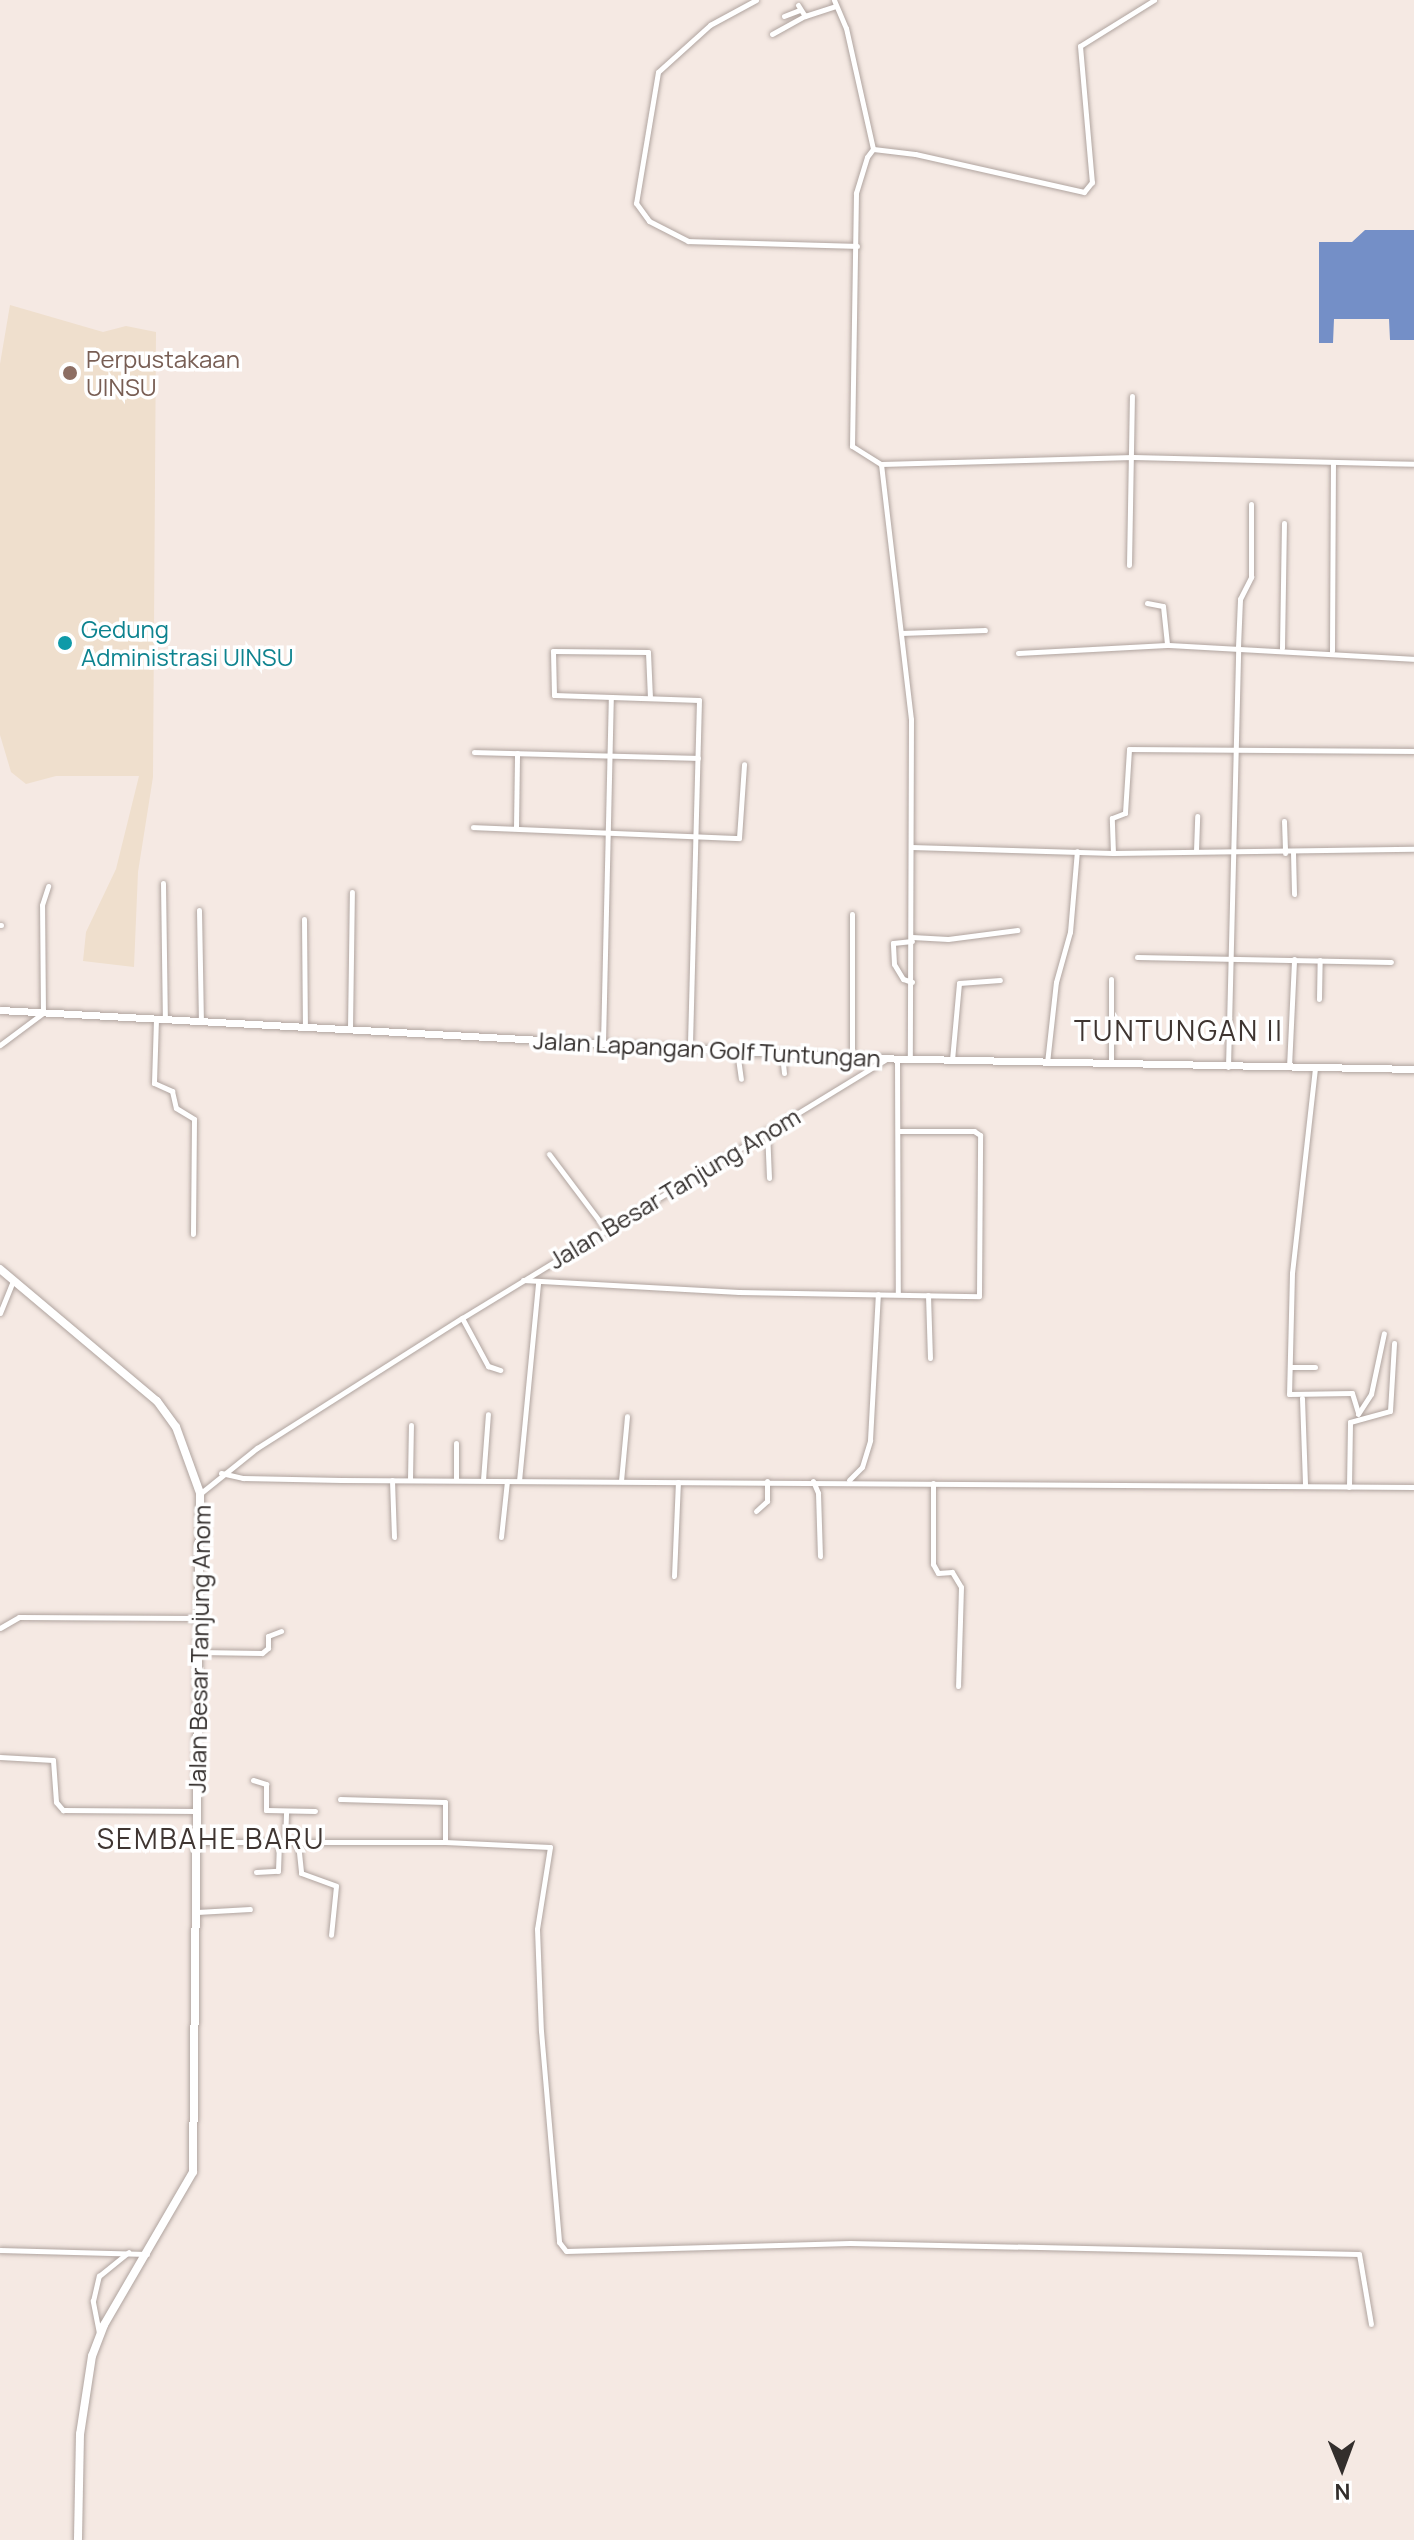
<!DOCTYPE html>
<style>
body{margin:0}
#map{position:relative;width:1414px;height:2540px;overflow:hidden;background:#f5e9e3;font-family:Manrope,sans-serif}
div>[style]{position:absolute}
[style*='--x']{left:calc(var(--x)*1px);top:calc(var(--y)*1px);width:calc(var(--w)*1px);rotate:calc(var(--a)*1deg)}
.education>*{inset:0;background:#efdfcd}
.water>*{inset:0;background:#748fc7}
.roads{filter:drop-shadow(0 0 2px #b0a49f) drop-shadow(0 0 2px #b0a49f)}
.minor>*{height:5px;margin:-2.5px;padding:0 2.5px;transform-origin:2.5px;border-radius:2.5px;background:#fff}
.tertiary>*{height:7px;margin:-3.5px;padding:0 3.5px;transform-origin:3.5px;border-radius:3.5px;background:#fff}
.primary>*{height:8px;margin:-4px;padding:0 4px;transform-origin:4px;border-radius:4px;background:#fff}
.dots>*{width:22px;height:22px;translate:-50% -50%;box-sizing:border-box;border:4px solid #fff;border-radius:50%}
span{translate:-50% -50%;white-space:nowrap;text-align:center;line-height:1.15;-webkit-text-stroke:7px #fff;paint-order:stroke}
.education-label{font-size:24px;color:#785e54}
.left{translate:0 -50%;text-align:left}
.culture-label{font-size:24px;color:#0d838f}
.street-label{font-size:24px;color:#332e2c}
.quarter-label{font-size:28px;color:#3f3531;letter-spacing:2px}
.north{position:absolute;left:1302px;top:2428px;width:80px;height:80px;-webkit-text-stroke:6px #fff;paint-order:stroke;rotate:179deg;font-size:22px;font-weight:700;line-height:32px;text-align:center;color:#332e2c}
.north::after{content:'';display:block;margin:auto;width:28px;height:36px;background:#332e2c;clip-path:polygon(50% 0,100% 100%,50% 72%,0 100%)}
</style>
<div id="map">
<div class="education">
<i style="clip-path:polygon(10px 305px,103px 332px,126px 326px,156px 332px,153px 777px,138px 872px,134px 967px,83px 961px,86px 932px,116px 869px,139px 776px,56px 776px,26px 784px,11px 772px,0 735px,0 364px)"></i>
</div>
<div class="water">
<i style="clip-path:polygon(1365px 230px,1414px 230px,1414px 340px,1390px 340px,1389px 319px,1334px 319px,1333px 343px,1319px 343px,1319px 242px,1352px 242px)"></i>
</div>
<div class="roads">
<div class="minor">
<i style="--x:756;--y:0;--w:52;--a:151.5"></i>
<i style="--x:710;--y:25;--w:70;--a:137.9"></i>
<i style="--x:658;--y:72;--w:133;--a:99.5"></i>
<i style="--x:636;--y:203;--w:22;--a:54"></i>
<i style="--x:649;--y:221;--w:44;--a:27.1"></i>
<i style="--x:688;--y:241;--w:169;--a:1.7"></i>
<i style="--x:834;--y:0;--w:30;--a:67"></i>
<i style="--x:846;--y:28;--w:124;--a:77.4"></i>
<i style="--x:1154;--y:0;--w:87;--a:148.1"></i>
<i style="--x:1080;--y:46;--w:137;--a:85"></i>
<i style="--x:1092;--y:182;--w:13;--a:129"></i>
<i style="--x:1084;--y:192;--w:173;--a:-167.3"></i>
<i style="--x:915;--y:154;--w:42;--a:-173.2"></i>
<i style="--x:873;--y:149;--w:10;--a:127"></i>
<i style="--x:867;--y:157;--w:38;--a:107"></i>
<i style="--x:856;--y:193;--w:253;--a:90.9"></i>
<i style="--x:852;--y:446;--w:34;--a:32"></i>
<i style="--x:881;--y:464;--w:252;--a:-1.6"></i>
<i style="--x:1133;--y:457;--w:281;--a:1.4"></i>
<i style="--x:798;--y:5;--w:13;--a:58"></i>
<i style="--x:805;--y:16;--w:32;--a:-18"></i>
<i style="--x:784;--y:16;--w:17;--a:-21"></i>
<i style="--x:772;--y:34;--w:38;--a:-29"></i>
<i style="--x:881;--y:464;--w:257;--a:83.3"></i>
<i style="--x:911;--y:719;--w:341;--a:90.2"></i>
<i style="--x:1129;--y:565;--w:169;--a:-89"></i>
<i style="--x:1147;--y:603;--w:16;--a:11"></i>
<i style="--x:1163;--y:606;--w:39;--a:84"></i>
<i style="--x:901;--y:633;--w:84;--a:-2"></i>
<i style="--x:1282;--y:648;--w:125;--a:-89.1"></i>
<i style="--x:1332;--y:651;--w:188;--a:-89.7"></i>
<i style="--x:1018;--y:653;--w:149;--a:-3.1"></i>
<i style="--x:1167;--y:645;--w:247;--a:3.2"></i>
<i style="--x:650;--y:698;--w:46;--a:-92.5"></i>
<i style="--x:648;--y:652;--w:95;--a:-179.4"></i>
<i style="--x:553;--y:651;--w:44;--a:88.7"></i>
<i style="--x:554;--y:695;--w:145;--a:2"></i>
<i style="--x:699;--y:700;--w:348;--a:91.5"></i>
<i style="--x:474;--y:752;--w:224;--a:1.5"></i>
<i style="--x:1284;--y:821;--w:32;--a:88"></i>
<i style="--x:473;--y:827;--w:266;--a:2.4"></i>
<i style="--x:739;--y:838;--w:74;--a:-86.1"></i>
<i style="--x:516;--y:828;--w:75;--a:-89.2"></i>
<i style="--x:911;--y:847;--w:202;--a:1.7"></i>
<i style="--x:1113;--y:853;--w:301;--a:-0.8"></i>
<i style="--x:1196;--y:851;--w:35;--a:-88"></i>
<i style="--x:1293;--y:852;--w:42;--a:88.6"></i>
<i style="--x:1113;--y:853;--w:35;--a:-92"></i>
<i style="--x:1112;--y:818;--w:14;--a:-21"></i>
<i style="--x:1125;--y:813;--w:64;--a:-86.4"></i>
<i style="--x:1129;--y:749;--w:285;--a:0.4"></i>
<i style="--x:163;--y:883;--w:136;--a:89.2"></i>
<i style="--x:199;--y:910;--w:111;--a:89"></i>
<i style="--x:852;--y:914;--w:143;--a:90"></i>
<i style="--x:304;--y:919;--w:108;--a:89.5"></i>
<i style="--x:0;--y:925;--w:1;--a:0"></i>
<i style="--x:912;--y:937;--w:36;--a:3"></i>
<i style="--x:948;--y:939;--w:70;--a:-7.4"></i>
<i style="--x:1137;--y:957;--w:254;--a:1.1"></i>
<i style="--x:1111;--y:979;--w:85;--a:90"></i>
<i style="--x:912;--y:982;--w:9;--a:-162"></i>
<i style="--x:903;--y:979;--w:17;--a:-121"></i>
<i style="--x:894;--y:964;--w:21;--a:-93"></i>
<i style="--x:893;--y:943;--w:19;--a:-6"></i>
<i style="--x:1319;--y:999;--w:39;--a:-89"></i>
<i style="--x:156;--y:1019;--w:64;--a:91.8"></i>
<i style="--x:154;--y:1083;--w:20;--a:24"></i>
<i style="--x:172;--y:1091;--w:17;--a:77"></i>
<i style="--x:176;--y:1108;--w:21;--a:31"></i>
<i style="--x:194;--y:1119;--w:115;--a:90.5"></i>
<i style="--x:350;--y:1029;--w:137;--a:-89.2"></i>
<i style="--x:603;--y:1043;--w:345;--a:-88.7"></i>
<i style="--x:0;--y:1045;--w:54;--a:-36.7"></i>
<i style="--x:43;--y:1013;--w:108;--a:-90.5"></i>
<i style="--x:42;--y:905;--w:20;--a:-72"></i>
<i style="--x:737;--y:1051;--w:28;--a:82"></i>
<i style="--x:782;--y:1054;--w:19;--a:84"></i>
<i style="--x:897;--y:1059;--w:234;--a:89.8"></i>
<i style="--x:952;--y:1060;--w:77;--a:-84.8"></i>
<i style="--x:959;--y:983;--w:41;--a:-4.2"></i>
<i style="--x:1047;--y:1063;--w:81;--a:-83.7"></i>
<i style="--x:1056;--y:982;--w:52;--a:-74.4"></i>
<i style="--x:1070;--y:932;--w:81;--a:-85.1"></i>
<i style="--x:1228;--y:1067;--w:420;--a:-88.6"></i>
<i style="--x:1238;--y:647;--w:48;--a:-87.6"></i>
<i style="--x:1240;--y:599;--w:25;--a:-63"></i>
<i style="--x:1251;--y:577;--w:73;--a:-90"></i>
<i style="--x:1289;--y:1067;--w:108;--a:-87.3"></i>
<i style="--x:1315;--y:1068;--w:206;--a:96.4"></i>
<i style="--x:1292;--y:1273;--w:121;--a:91.4"></i>
<i style="--x:1289;--y:1394;--w:63;--a:-0.9"></i>
<i style="--x:1352;--y:1393;--w:21;--a:73"></i>
<i style="--x:767;--y:1130;--w:48;--a:87.6"></i>
<i style="--x:549;--y:1154;--w:96;--a:53"></i>
<i style="--x:523;--y:1280;--w:216;--a:3.2"></i>
<i style="--x:739;--y:1292;--w:240;--a:1"></i>
<i style="--x:979;--y:1296;--w:161;--a:-89.6"></i>
<i style="--x:980;--y:1135;--w:7;--a:-146"></i>
<i style="--x:974;--y:1131;--w:75;--a:180"></i>
<i style="--x:928;--y:1295;--w:63;--a:88.2"></i>
<i style="--x:0;--y:1313;--w:35;--a:-68"></i>
<i style="--x:462;--y:1318;--w:55;--a:61.6"></i>
<i style="--x:488;--y:1366;--w:13;--a:18"></i>
<i style="--x:1290;--y:1367;--w:25;--a:0"></i>
<i style="--x:1302;--y:1398;--w:87;--a:88"></i>
<i style="--x:1358;--y:1414;--w:24;--a:-57"></i>
<i style="--x:1371;--y:1394;--w:62;--a:-78"></i>
<i style="--x:456;--y:1443;--w:37;--a:90"></i>
<i style="--x:221;--y:1473;--w:23;--a:13"></i>
<i style="--x:243;--y:1478;--w:98;--a:1.2"></i>
<i style="--x:341;--y:1480;--w:1073;--a:0.37"></i>
<i style="--x:392;--y:1480;--w:57;--a:88"></i>
<i style="--x:410;--y:1480;--w:55;--a:-89"></i>
<i style="--x:483;--y:1480;--w:66;--a:-85.7"></i>
<i style="--x:849;--y:1480;--w:18;--a:-45"></i>
<i style="--x:862;--y:1467;--w:28;--a:-73"></i>
<i style="--x:870;--y:1440;--w:146;--a:-86.9"></i>
<i style="--x:519;--y:1481;--w:199;--a:-84.5"></i>
<i style="--x:621;--y:1481;--w:65;--a:-84.7"></i>
<i style="--x:813;--y:1481;--w:13;--a:67"></i>
<i style="--x:818;--y:1493;--w:63;--a:88.2"></i>
<i style="--x:933;--y:1483;--w:81;--a:90"></i>
<i style="--x:933;--y:1564;--w:10;--a:61"></i>
<i style="--x:938;--y:1573;--w:14;--a:-4"></i>
<i style="--x:952;--y:1572;--w:17;--a:59"></i>
<i style="--x:961;--y:1587;--w:99;--a:91.7"></i>
<i style="--x:1349;--y:1487;--w:65;--a:-89.1"></i>
<i style="--x:1350;--y:1422;--w:41;--a:-15.4"></i>
<i style="--x:1390;--y:1411;--w:68;--a:-86.6"></i>
<i style="--x:201;--y:1493;--w:72;--a:-38.8"></i>
<i style="--x:257;--y:1448;--w:243;--a:-32.4"></i>
<i style="--x:462;--y:1318;--w:495;--a:-31.4"></i>
<i style="--x:756;--y:1511;--w:15;--a:-42"></i>
<i style="--x:767;--y:1501;--w:20;--a:-90"></i>
<i style="--x:501;--y:1537;--w:56;--a:-83.9"></i>
<i style="--x:674;--y:1576;--w:94;--a:-87.6"></i>
<i style="--x:0;--y:1628;--w:22;--a:-30"></i>
<i style="--x:19;--y:1617;--w:178;--a:0.3"></i>
<i style="--x:199;--y:1652;--w:63;--a:0.9"></i>
<i style="--x:262;--y:1653;--w:8;--a:-40"></i>
<i style="--x:268;--y:1648;--w:12;--a:-90"></i>
<i style="--x:268;--y:1636;--w:14;--a:-21"></i>
<i style="--x:0;--y:1757;--w:53;--a:3.2"></i>
<i style="--x:53;--y:1760;--w:42;--a:85.9"></i>
<i style="--x:56;--y:1802;--w:11;--a:49"></i>
<i style="--x:63;--y:1810;--w:133;--a:0.4"></i>
<i style="--x:253;--y:1780;--w:14;--a:17"></i>
<i style="--x:266;--y:1784;--w:26;--a:90"></i>
<i style="--x:266;--y:1810;--w:49;--a:1.2"></i>
<i style="--x:340;--y:1799;--w:105;--a:1.6"></i>
<i style="--x:445;--y:1802;--w:40;--a:90"></i>
<i style="--x:197;--y:1842;--w:248;--a:0"></i>
<i style="--x:445;--y:1842;--w:105;--a:2.7"></i>
<i style="--x:550;--y:1847;--w:83;--a:99"></i>
<i style="--x:537;--y:1929;--w:102;--a:87.8"></i>
<i style="--x:541;--y:2031;--w:212;--a:85.1"></i>
<i style="--x:559;--y:2242;--w:11;--a:52"></i>
<i style="--x:566;--y:2251;--w:284;--a:-1.6"></i>
<i style="--x:850;--y:2243;--w:509;--a:1.24"></i>
<i style="--x:1359;--y:2254;--w:71;--a:80.3"></i>
<i style="--x:285;--y:1843;--w:32;--a:-88"></i>
<i style="--x:298;--y:1843;--w:30;--a:84"></i>
<i style="--x:301;--y:1873;--w:37;--a:20"></i>
<i style="--x:336;--y:1886;--w:49;--a:95.8"></i>
<i style="--x:256;--y:1872;--w:22;--a:-3"></i>
<i style="--x:278;--y:1871;--w:29;--a:-88"></i>
<i style="--x:197;--y:1912;--w:53;--a:-3.2"></i>
<i style="--x:0;--y:2250;--w:147;--a:1.6"></i>
<i style="--x:99;--y:2333;--w:33;--a:-101"></i>
<i style="--x:93;--y:2301;--w:26;--a:-77"></i>
<i style="--x:99;--y:2276;--w:38;--a:-39"></i>
</div>
<div class="tertiary">
<i style="--x:0;--y:1010;--w:869;--a:3.17"></i>
<i style="--x:868;--y:1058;--w:546;--a:1.15"></i>
</div>
<div class="primary">
<i style="--x:0;--y:1269;--w:205;--a:40.1"></i>
<i style="--x:157;--y:1401;--w:32;--a:54"></i>
<i style="--x:176;--y:1427;--w:70;--a:70"></i>
<i style="--x:200;--y:1493;--w:679;--a:90.59"></i>
<i style="--x:193;--y:2172;--w:177;--a:120.2"></i>
<i style="--x:104;--y:2325;--w:33;--a:111"></i>
<i style="--x:92;--y:2356;--w:79;--a:98.7"></i>
<i style="--x:80;--y:2434;--w:106;--a:91.1"></i>
</div>
</div>
<div class="dots">
<i style="left:70px;top:373px;background:#8d6e63"></i>
<i style="left:65px;top:643px;background:#0f9aa8"></i>
</div>
<div class="education-label">
<span class="left" style="left:86px;top:373px">Perpustakaan<br>UINSU</span>
</div>
<div class="culture-label">
<span class="left" style="left:81px;top:643px">Gedung<br>Administrasi UINSU</span>
</div>
<div class="street-label">
<span style="left:707px;top:1049px;rotate:3deg">Jalan Lapangan Golf Tuntungan</span>
<span style="left:674px;top:1188px;rotate:-31deg">Jalan Besar Tanjung Anom</span>
<span style="left:199px;top:1649px;rotate:-89deg">Jalan Besar Tanjung Anom</span>
</div>
<div class="quarter-label">
<span style="left:1179px;top:1030px">TUNTUNGAN II</span>
<span style="left:211px;top:1838px">SEMBAHE BARU</span>
</div>
<div class="north">N</div>
</div>
